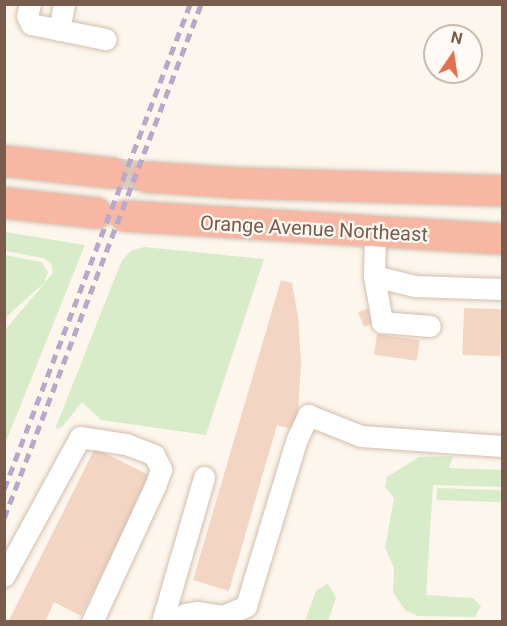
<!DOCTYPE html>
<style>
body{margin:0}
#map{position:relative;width:507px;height:626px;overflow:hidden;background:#fdf6ec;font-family:Roboto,sans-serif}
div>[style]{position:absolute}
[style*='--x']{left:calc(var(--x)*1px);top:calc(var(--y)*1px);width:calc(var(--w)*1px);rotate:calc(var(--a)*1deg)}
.green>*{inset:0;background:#d8ecc9;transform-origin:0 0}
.building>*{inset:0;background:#f3d5c3;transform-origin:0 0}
.highway-tunnel>*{height:30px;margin-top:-15px;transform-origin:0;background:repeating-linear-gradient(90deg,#dcd0c4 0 30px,transparent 0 45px)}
.roads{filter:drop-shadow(0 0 2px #d1beb0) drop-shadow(0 0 2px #d1beb0)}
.minor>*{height:21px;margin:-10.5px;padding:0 10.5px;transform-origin:10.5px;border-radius:10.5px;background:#fff}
.highway>*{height:30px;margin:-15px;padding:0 15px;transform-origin:15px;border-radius:15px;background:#f7b7a3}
.rail>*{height:4.5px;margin-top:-2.25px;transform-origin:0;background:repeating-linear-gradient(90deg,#b9a8c9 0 9px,transparent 0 15px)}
span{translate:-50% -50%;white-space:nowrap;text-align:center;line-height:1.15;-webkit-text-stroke:4.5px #fffaf3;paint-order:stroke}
.street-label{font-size:20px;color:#7a5c4d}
.frame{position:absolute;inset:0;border:6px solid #7a5c4d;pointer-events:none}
.north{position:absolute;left:423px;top:24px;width:60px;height:60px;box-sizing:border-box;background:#fffaf3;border:2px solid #cabbb1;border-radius:50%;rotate:13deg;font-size:16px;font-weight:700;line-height:24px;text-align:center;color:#7a5c4d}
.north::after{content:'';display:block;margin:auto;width:21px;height:27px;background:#e76f51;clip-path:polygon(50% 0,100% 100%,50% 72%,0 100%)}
</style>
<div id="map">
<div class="green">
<i style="clip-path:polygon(5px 232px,85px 245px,5px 444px,5px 330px,53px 273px,51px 263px,43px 258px,5px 251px)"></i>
<i style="clip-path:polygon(144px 247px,264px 259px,206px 435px,101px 420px,82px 402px,62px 427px,55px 429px,122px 260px,131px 251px)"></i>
<i style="clip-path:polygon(5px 255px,41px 262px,48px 272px,44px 283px,5px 318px)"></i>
<i style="clip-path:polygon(453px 456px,449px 468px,502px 470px,502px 487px,433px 485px,426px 595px,473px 598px,481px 606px,475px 617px,418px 616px,405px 610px,393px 592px,394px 568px,385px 548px,394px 498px,385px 487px,387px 477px,419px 457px)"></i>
<i style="left:437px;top:488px;width:65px;height:12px;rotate:2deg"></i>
<i style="clip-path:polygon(328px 583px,336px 598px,328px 621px,305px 621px,316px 591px)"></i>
</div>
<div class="building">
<i style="clip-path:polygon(281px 280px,292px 283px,298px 316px,301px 362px,298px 411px,293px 430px,277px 425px,229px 591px,193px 580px)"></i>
<i style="left:371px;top:307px;width:16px;height:14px;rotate:68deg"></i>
<i style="left:464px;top:308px;width:38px;height:47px;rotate:2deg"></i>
<i style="left:377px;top:334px;width:43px;height:21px;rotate:8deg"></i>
<i style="clip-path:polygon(95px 448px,151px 476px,81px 616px,54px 602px,45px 622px,8px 622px)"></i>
</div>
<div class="highway-tunnel">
<i style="--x:111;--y:173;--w:36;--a:6"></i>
</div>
<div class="roads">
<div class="minor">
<i style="--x:30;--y:4;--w:12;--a:104"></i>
<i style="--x:27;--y:16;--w:9;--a:63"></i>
<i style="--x:31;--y:24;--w:76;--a:11.5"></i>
<i style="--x:59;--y:30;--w:26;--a:-79"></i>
<i style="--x:375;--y:233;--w:43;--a:91.3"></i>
<i style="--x:374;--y:276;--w:42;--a:13.7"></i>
<i style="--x:415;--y:286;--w:87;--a:2"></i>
<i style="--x:374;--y:276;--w:47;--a:80.1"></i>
<i style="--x:382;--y:322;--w:48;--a:4.8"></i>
<i style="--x:4;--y:576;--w:158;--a:-61.3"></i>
<i style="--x:80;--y:437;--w:47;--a:8.7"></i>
<i style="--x:126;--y:444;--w:30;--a:21"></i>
<i style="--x:154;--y:455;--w:16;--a:63"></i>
<i style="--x:161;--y:469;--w:18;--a:109"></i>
<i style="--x:155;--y:486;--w:150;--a:114.9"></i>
<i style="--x:162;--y:622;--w:151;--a:-73.8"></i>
<i style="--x:177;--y:622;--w:11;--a:-45"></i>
<i style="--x:185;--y:614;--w:13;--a:-9"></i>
<i style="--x:198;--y:612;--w:25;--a:9"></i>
<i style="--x:223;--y:616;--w:25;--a:-23"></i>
<i style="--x:246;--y:606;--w:172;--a:-73.1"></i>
<i style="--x:296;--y:441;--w:29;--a:-65"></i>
<i style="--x:308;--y:415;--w:57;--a:21.6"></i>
<i style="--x:361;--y:436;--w:141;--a:4.1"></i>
</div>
<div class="highway">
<i style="--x:4;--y:161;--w:108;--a:6.4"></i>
<i style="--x:147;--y:177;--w:91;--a:3.8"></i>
<i style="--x:238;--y:183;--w:264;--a:1.7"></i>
<i style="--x:4;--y:203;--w:93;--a:6.2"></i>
<i style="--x:125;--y:216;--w:378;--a:3.5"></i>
</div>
</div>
<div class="rail">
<i style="--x:4;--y:489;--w:519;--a:-69.02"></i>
<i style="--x:4;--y:518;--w:550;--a:-69.03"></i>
</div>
<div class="street-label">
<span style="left:314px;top:229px;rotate:3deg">Orange Avenue Northeast</span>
</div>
<div class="frame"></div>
<div class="north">N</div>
</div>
